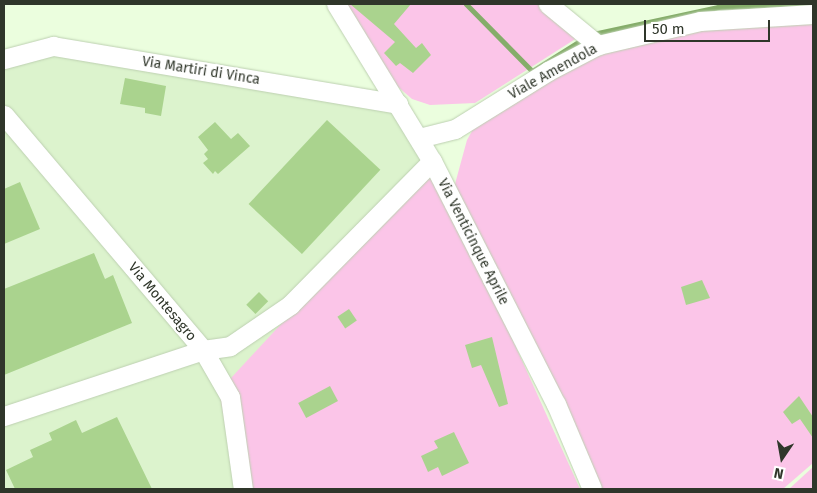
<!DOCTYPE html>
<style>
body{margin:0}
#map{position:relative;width:817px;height:493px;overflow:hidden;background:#ebfede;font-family:"Fira Sans",sans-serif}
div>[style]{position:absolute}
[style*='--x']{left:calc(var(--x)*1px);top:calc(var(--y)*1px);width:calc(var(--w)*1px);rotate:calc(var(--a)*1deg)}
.built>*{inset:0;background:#dcf3cd}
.green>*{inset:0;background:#fbc5e8}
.stream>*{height:5px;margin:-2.5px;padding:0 2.5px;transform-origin:2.5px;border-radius:2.5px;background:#85ad6a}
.building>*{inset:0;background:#aad38e;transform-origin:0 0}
.roads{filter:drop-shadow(0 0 1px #bdd0b1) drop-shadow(0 0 1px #bdd0b1)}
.minor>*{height:19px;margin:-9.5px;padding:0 9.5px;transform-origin:9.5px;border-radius:9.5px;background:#fff}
span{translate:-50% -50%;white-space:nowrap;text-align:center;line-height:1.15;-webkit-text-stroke:4px #fff;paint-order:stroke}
.street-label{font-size:14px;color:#2f362a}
.frame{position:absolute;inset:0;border:5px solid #2f362a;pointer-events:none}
.north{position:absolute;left:757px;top:433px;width:50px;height:50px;-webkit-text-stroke:4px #fff;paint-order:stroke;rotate:192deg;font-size:14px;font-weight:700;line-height:20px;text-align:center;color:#2f362a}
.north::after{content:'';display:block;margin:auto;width:18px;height:22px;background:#2f362a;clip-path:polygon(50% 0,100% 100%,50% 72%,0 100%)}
.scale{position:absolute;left:644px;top:20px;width:126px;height:22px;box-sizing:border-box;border:2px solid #2f362a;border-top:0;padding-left:6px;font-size:15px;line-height:18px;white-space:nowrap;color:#2f362a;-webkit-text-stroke:4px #fff;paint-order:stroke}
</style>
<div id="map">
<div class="built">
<i style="clip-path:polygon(53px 46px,398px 104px,432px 161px,236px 489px,4px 489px,4px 59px)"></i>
</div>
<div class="green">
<i style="clip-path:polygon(343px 4px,541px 4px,580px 36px,475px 103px,430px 105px,412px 99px,397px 86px)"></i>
<i style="clip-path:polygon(813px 17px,813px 463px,783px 489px,595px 489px,452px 195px,467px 140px,480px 117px,598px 47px,668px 31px)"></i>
<i style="clip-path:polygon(432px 161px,580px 489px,236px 489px,219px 391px)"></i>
<i style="clip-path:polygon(813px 467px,813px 489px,789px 489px)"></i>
</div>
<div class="stream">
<i style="--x:466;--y:4;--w:94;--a:45.4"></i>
<i style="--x:532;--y:71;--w:60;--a:-32.1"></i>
<i style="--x:593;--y:34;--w:128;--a:-12.2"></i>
<i style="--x:718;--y:7;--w:94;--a:-1.8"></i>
</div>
<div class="building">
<i style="clip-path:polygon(350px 4px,411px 4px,394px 24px,416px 48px,422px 43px,431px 55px,413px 73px,400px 63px,396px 66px,384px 53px,395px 42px)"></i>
<i style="clip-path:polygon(125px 78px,166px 86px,161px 116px,145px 113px,145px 108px,120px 104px)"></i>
<i style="left:327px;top:120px;width:73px;height:115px;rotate:43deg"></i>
<i style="clip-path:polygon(215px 122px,231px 139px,238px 133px,250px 146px,218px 174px,215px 171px,213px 174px,203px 163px,208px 159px,204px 154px,208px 150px,198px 137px)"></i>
<i style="clip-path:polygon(20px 182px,40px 229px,4px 244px,4px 189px)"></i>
<i style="clip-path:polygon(94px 253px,105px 279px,113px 275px,132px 323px,4px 375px,4px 289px)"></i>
<i style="clip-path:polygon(702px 280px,710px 298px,686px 305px,681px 287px)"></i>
<i style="left:259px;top:292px;width:13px;height:18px;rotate:45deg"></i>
<i style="left:349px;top:309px;width:14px;height:14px;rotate:56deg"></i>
<i style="clip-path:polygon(492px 337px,508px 404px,499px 407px,481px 365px,472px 368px,465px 345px)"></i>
<i style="left:330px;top:386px;width:17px;height:36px;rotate:62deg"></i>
<i style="clip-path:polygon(799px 396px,813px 417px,813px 438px,800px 419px,792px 424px,783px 412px)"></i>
<i style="clip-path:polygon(117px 417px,152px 489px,15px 489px,6px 470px,33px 457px,30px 450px,52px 440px,49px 433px,76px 420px,82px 433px)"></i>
<i style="clip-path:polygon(454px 432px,469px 463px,442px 476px,438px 467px,428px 472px,421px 456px,438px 448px,434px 441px)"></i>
</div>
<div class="roads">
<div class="minor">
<i style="--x:336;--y:4;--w:184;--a:58.6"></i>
<i style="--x:432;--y:161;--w:273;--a:63"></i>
<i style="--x:556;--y:404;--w:92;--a:67"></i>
<i style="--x:548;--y:4;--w:65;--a:39.4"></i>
<i style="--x:4;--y:59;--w:51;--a:-14.9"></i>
<i style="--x:53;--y:46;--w:350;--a:9.5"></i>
<i style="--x:4;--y:115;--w:308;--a:49.7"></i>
<i style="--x:203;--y:350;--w:27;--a:-8"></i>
<i style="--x:230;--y:346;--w:73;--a:-34.3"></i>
<i style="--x:290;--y:305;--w:202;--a:-45.4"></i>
<i style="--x:419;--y:138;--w:37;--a:-14"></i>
<i style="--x:455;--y:129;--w:110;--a:-31.9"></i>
<i style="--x:548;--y:71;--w:56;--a:-27.5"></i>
<i style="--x:598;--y:45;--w:105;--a:-13.2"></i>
<i style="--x:700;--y:21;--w:113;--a:-3.5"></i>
<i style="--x:4;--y:416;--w:210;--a:-18.3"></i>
<i style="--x:203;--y:350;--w:54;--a:60.1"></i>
<i style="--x:230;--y:397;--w:93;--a:82"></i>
</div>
</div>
<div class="street-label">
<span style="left:201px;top:71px;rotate:9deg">Via Martiri di Vinca</span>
<span style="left:553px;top:72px;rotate:-29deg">Viale Amendola</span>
<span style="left:473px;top:242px;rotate:63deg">Via Venticinque Aprile</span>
<span style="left:162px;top:302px;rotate:50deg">Via Montesagro</span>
</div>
<div class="frame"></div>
<div class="north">N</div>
<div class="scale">50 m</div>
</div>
